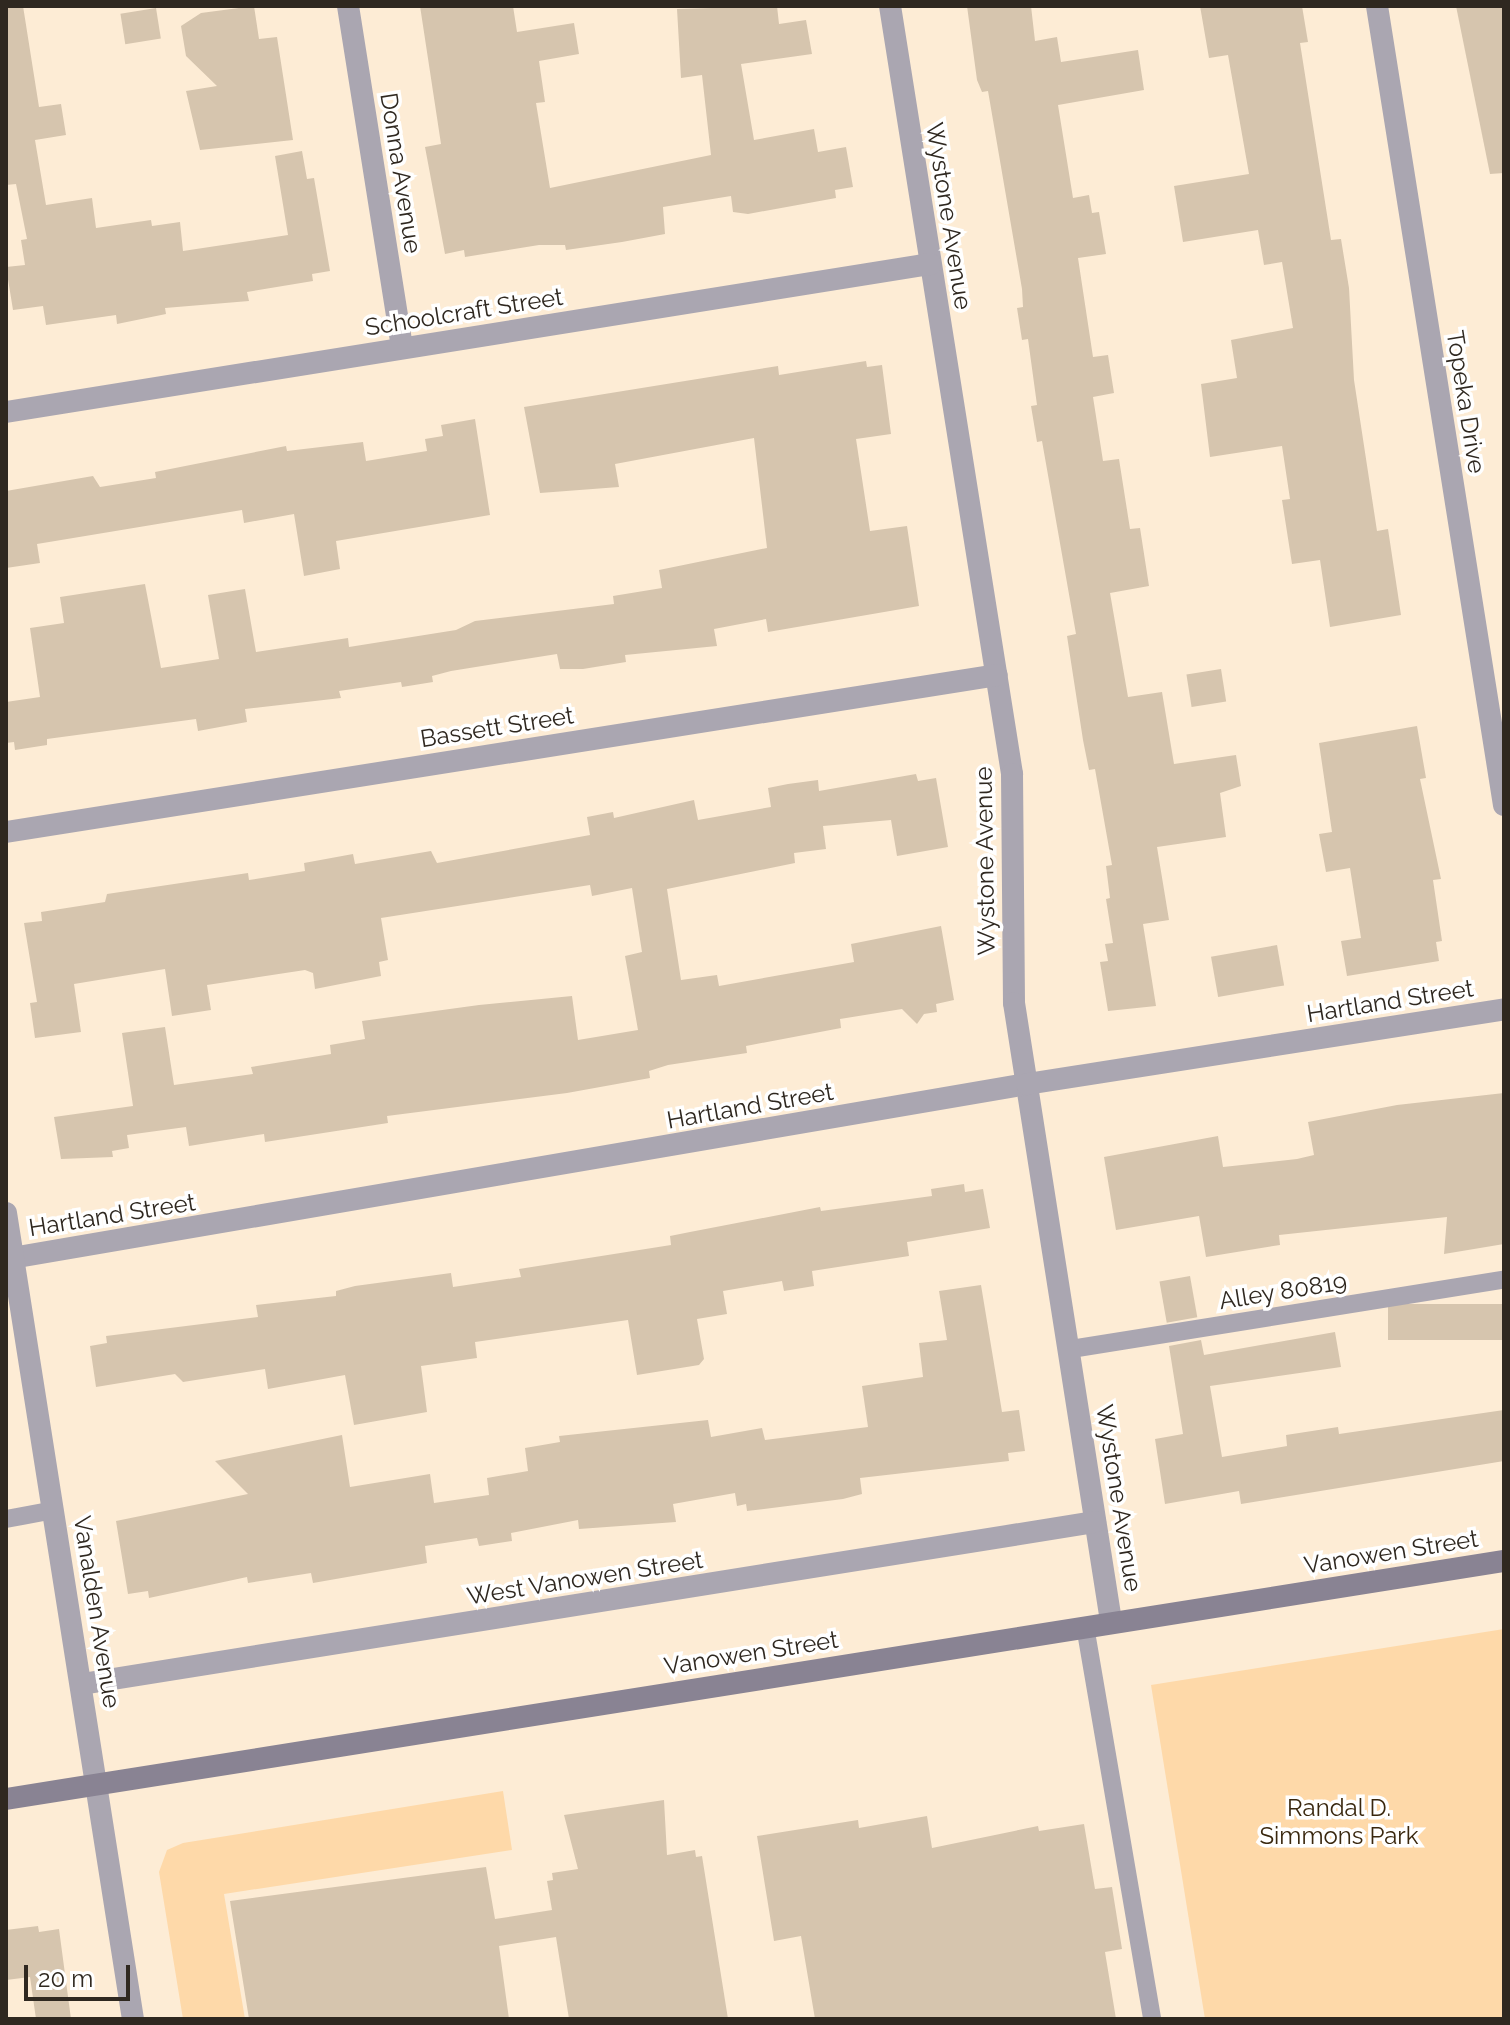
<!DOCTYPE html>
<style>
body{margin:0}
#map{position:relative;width:1510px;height:2025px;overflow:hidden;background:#fdecd5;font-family:Raleway,sans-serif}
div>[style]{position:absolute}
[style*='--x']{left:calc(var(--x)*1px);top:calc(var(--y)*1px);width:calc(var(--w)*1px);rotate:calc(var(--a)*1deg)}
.green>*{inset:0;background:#fed9a9}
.building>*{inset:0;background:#d6c5ae;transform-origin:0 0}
.service>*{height:18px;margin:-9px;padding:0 9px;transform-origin:9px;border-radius:9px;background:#aaa6b1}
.minor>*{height:22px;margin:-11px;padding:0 11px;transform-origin:11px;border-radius:11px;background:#aaa6b1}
.tertiary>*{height:22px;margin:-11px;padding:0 11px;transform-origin:11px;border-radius:11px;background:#aaa6b1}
.secondary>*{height:22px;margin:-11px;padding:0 11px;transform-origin:11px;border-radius:11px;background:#898393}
span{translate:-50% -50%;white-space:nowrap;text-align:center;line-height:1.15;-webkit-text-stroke:7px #fff;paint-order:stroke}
.street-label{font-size:24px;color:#2f2820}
.park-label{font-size:24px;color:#39270e}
.frame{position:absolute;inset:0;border:8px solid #2f2820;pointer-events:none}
.scale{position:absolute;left:24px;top:1965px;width:106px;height:36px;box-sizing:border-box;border:4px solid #2f2820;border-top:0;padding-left:10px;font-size:24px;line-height:28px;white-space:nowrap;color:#2f2820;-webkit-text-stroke:6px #fff;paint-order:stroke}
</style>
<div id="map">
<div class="green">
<i style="clip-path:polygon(1504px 1629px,1504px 2019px,1205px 2019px,1151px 1685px)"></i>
<i style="clip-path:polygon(503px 1791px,512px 1850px,224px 1894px,245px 2019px,183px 2019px,159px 1872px,167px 1850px,183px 1843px)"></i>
</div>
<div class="building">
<i style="clip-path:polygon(6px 6px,23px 6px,39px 107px,61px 104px,66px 135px,35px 140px,46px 205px,92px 198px,96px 228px,151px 220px,152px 226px,180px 222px,183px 251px,288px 235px,275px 156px,302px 151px,307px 179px,314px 178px,330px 271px,312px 274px,313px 281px,247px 292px,249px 301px,165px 308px,166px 314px,117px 324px,116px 315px,46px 325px,43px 306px,13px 310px,6px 267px,25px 265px,21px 240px,27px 239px,16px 184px,6px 185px)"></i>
<i style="clip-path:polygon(254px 6px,259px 39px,277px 37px,293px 140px,200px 150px,186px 91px,217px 86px,186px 56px,181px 26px,201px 13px)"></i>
<i style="clip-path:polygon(420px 6px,513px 6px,517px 32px,574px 23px,579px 54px,539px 61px,545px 102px,536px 103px,550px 188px,711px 155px,702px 75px,681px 78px,677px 9px,777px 6px,779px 24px,806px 20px,812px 54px,741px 64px,754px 140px,814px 129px,818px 152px,846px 147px,853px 187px,835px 190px,836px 198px,748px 214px,733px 212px,731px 196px,663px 207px,665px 234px,622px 242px,566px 250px,565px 245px,539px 245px,465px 257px,464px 250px,445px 254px,425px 147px,441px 144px)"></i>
<i style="clip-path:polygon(967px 6px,1031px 6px,1035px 41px,1057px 37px,1061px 62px,1138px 50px,1144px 90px,1058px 105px,1073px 198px,1089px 195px,1092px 213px,1099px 212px,1106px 254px,1078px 258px,1093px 357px,1108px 355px,1114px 393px,1093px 397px,1103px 461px,1119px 459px,1130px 529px,1140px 528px,1149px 586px,1110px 593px,1128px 697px,1162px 692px,1174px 764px,1236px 755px,1241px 786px,1220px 793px,1226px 837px,1157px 847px,1169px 920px,1143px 924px,1156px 1006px,1108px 1011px,1100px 962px,1108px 961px,1105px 944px,1113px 943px,1106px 899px,1110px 898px,1106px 866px,1112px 865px,1095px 769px,1089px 770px,1083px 740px,1067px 636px,1076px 634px,1042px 441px,1037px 442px,1031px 406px,1037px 405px,1028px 339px,1022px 340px,1017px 308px,1023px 307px,1022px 289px,988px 91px,982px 92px,977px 80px)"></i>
<i style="clip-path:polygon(1200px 6px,1302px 6px,1308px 42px,1300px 43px,1331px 240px,1341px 239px,1349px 288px,1354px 380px,1377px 531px,1388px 529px,1401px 615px,1330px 627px,1320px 560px,1292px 564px,1282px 500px,1290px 499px,1282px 446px,1210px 457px,1201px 384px,1237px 378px,1231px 340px,1293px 328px,1282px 262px,1264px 265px,1258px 230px,1183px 242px,1174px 186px,1249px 174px,1228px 55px,1209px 58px)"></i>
<i style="clip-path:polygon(1456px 6px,1504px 6px,1504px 173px,1490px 174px)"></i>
<i style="left:156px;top:8px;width:31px;height:36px;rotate:81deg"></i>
<i style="clip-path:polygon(866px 361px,867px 367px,882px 365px,891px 434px,856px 439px,870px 531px,907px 526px,919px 606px,768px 632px,766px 619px,714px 629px,717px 646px,625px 655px,626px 662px,583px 669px,560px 669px,557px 654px,451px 671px,432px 676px,433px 682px,402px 687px,401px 682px,339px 691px,341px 698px,245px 709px,247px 722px,198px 731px,196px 719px,47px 739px,47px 745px,15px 750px,14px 742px,6px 743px,6px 702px,40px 697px,30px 628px,64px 623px,60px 597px,145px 584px,161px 668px,219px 659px,208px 595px,245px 589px,256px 652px,348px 638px,349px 647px,456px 630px,475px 621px,614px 604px,613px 596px,662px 588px,659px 570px,767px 548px,754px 438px,615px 464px,619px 487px,540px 493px,524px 407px,778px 366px,779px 375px)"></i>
<i style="clip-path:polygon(475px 419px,490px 515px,336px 541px,340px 569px,304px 576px,294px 514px,244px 523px,242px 510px,37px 544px,40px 563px,6px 568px,6px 491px,93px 476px,100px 487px,156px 478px,155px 472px,286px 446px,287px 451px,363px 442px,366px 461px,427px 451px,425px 439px,443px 436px,441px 425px)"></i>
<i style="left:1221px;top:669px;width:33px;height:35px;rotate:81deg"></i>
<i style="clip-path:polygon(1417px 726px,1426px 778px,1420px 779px,1441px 879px,1433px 880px,1442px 941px,1436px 942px,1439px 961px,1347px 976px,1341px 941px,1361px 938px,1350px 868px,1326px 872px,1319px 834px,1332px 832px,1319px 743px)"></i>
<i style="clip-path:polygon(916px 774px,918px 781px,936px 778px,948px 847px,897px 856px,891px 820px,823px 826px,826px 849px,794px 853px,795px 863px,667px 889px,681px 980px,717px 975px,719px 986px,854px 962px,851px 944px,941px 926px,954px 1000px,936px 1004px,937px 1012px,924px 1014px,917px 1024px,902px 1009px,840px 1019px,841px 1028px,746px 1046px,747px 1053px,668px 1065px,649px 1071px,650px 1078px,567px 1093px,387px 1116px,388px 1123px,265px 1142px,264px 1134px,189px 1146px,186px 1127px,127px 1135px,129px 1148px,112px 1151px,113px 1157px,61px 1159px,54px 1117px,133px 1106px,122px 1033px,165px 1027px,174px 1085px,253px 1074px,251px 1067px,331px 1054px,330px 1045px,365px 1039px,362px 1021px,479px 1005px,572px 996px,578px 1040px,638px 1030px,625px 956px,642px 952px,632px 888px,592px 896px,590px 885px,381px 918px,388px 960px,379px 962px,381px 976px,315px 989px,313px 973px,305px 970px,207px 985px,211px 1010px,172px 1016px,165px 969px,74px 984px,81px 1032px,35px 1038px,30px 1003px,37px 1002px,24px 923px,42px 921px,41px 912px,105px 902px,107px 894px,248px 873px,249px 880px,305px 871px,304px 863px,353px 854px,355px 864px,431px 851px,437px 863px,590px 835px,587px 817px,613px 812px,614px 818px,694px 800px,698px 820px,771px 807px,768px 788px,788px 784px,818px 780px,819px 791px)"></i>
<i style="left:1277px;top:945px;width:41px;height:67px;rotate:80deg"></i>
<i style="clip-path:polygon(1504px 1093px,1504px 1244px,1444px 1254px,1447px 1217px,1279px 1235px,1280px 1245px,1206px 1257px,1199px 1216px,1116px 1230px,1104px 1157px,1218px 1136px,1223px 1167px,1297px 1159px,1314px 1155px,1308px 1122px,1397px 1105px)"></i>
<i style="clip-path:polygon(964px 1184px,965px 1192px,983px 1189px,990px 1228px,907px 1242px,909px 1256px,812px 1271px,814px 1286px,784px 1291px,782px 1281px,723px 1291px,727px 1314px,697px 1319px,704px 1359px,699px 1365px,637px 1375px,628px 1320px,475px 1342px,477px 1358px,421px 1366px,427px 1412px,354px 1425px,345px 1375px,268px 1389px,265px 1369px,183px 1382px,175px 1374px,96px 1387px,90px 1346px,107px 1343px,106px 1336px,258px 1317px,256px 1305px,336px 1296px,336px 1291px,355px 1286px,451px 1273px,453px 1287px,521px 1277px,519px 1269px,671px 1245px,670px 1236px,690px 1232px,820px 1207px,821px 1211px,932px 1196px,931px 1189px)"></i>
<i style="left:1190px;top:1276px;width:42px;height:31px;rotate:80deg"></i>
<i style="clip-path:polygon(981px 1285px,1002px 1412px,1019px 1410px,1025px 1451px,1008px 1453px,1009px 1461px,860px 1478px,862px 1494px,843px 1499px,747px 1511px,746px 1504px,737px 1506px,735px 1493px,673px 1504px,676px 1522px,579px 1529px,578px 1520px,511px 1533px,512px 1541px,479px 1546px,477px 1538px,425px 1546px,427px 1563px,313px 1583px,311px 1573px,248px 1583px,247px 1577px,149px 1598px,148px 1591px,128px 1594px,116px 1521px,248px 1494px,215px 1461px,342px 1435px,350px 1487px,430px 1474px,434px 1503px,489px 1495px,487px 1478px,528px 1471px,525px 1448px,560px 1442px,559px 1436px,708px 1420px,711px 1437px,762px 1428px,765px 1440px,868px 1427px,862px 1386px,923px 1377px,919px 1343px,947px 1340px,939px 1291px)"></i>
<i style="left:1504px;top:1304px;width:36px;height:116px;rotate:90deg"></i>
<i style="clip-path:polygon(1335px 1332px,1341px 1367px,1210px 1386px,1222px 1457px,1287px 1446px,1286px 1435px,1338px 1427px,1339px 1434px,1504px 1410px,1504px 1461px,1241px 1504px,1239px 1491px,1165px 1504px,1155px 1439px,1183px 1434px,1169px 1346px,1201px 1340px,1204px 1355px)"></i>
<i style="clip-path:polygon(664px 1800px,667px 1855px,695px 1850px,696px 1857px,702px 1856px,728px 2019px,569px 2019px,556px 1937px,499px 1946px,509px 2019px,249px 2019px,230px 1901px,486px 1867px,495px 1919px,552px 1910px,547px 1881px,553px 1880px,552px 1873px,578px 1869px,564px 1815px)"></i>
<i style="clip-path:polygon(927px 1816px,932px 1848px,1038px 1826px,1039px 1831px,1084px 1824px,1095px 1889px,1112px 1887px,1122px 1949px,1105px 1952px,1116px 2019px,815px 2019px,801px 1936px,774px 1941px,757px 1836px,858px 1820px,859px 1828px)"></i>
<i style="clip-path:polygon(38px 1926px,39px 1932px,59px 1929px,71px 2019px,36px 2019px,30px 1977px,6px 1980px,6px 1930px)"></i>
</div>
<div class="service">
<i style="--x:1071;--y:1349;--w:438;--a:-9.1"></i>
<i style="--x:6;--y:1519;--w:49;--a:-10.6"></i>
<i style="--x:1085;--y:1626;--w:399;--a:80.3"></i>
</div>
<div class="minor">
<i style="--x:348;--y:6;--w:346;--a:81"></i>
<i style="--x:890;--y:6;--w:778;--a:80.97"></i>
<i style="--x:1012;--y:774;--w:229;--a:89.5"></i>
<i style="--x:1014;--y:1003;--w:626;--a:81.08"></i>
<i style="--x:1377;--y:6;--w:809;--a:80.97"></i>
<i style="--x:6;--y:412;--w:936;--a:-9.1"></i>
<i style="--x:6;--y:832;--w:1003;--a:-9"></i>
<i style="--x:6;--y:1259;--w:1036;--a:-9.73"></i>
<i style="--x:1027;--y:1084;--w:483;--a:-8.9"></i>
<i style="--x:82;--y:1684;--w:1026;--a:-9.09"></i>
</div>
<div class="tertiary">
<i style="--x:6;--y:1213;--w:816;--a:81.05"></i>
</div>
<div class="secondary">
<i style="--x:6;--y:1799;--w:1517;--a:-9.03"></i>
</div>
<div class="street-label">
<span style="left:401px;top:173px;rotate:81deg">Donna Avenue</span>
<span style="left:949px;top:216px;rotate:81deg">Wystone Avenue</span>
<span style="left:464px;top:312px;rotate:-9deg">Schoolcraft Street</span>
<span style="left:1466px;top:402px;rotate:81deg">Topeka Drive</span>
<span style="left:497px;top:727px;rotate:-9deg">Bassett Street</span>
<span style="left:985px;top:861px;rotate:-91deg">Wystone Avenue</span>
<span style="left:1390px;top:1001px;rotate:-9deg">Hartland Street</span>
<span style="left:750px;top:1106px;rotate:-10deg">Hartland Street</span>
<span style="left:112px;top:1215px;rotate:-9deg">Hartland Street</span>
<span style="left:1283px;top:1291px;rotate:-9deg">Alley 80819</span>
<span style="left:1119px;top:1498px;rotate:81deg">Wystone Avenue</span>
<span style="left:1391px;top:1552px;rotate:-9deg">Vanowen Street</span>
<span style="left:585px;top:1578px;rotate:-9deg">West Vanowen Street</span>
<span style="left:97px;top:1612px;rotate:81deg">Vanalden Avenue</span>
<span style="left:751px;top:1653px;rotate:-9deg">Vanowen Street</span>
</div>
<div class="park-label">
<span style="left:1339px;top:1822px">Randal D.<br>Simmons Park</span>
</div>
<div class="frame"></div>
<div class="scale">20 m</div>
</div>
